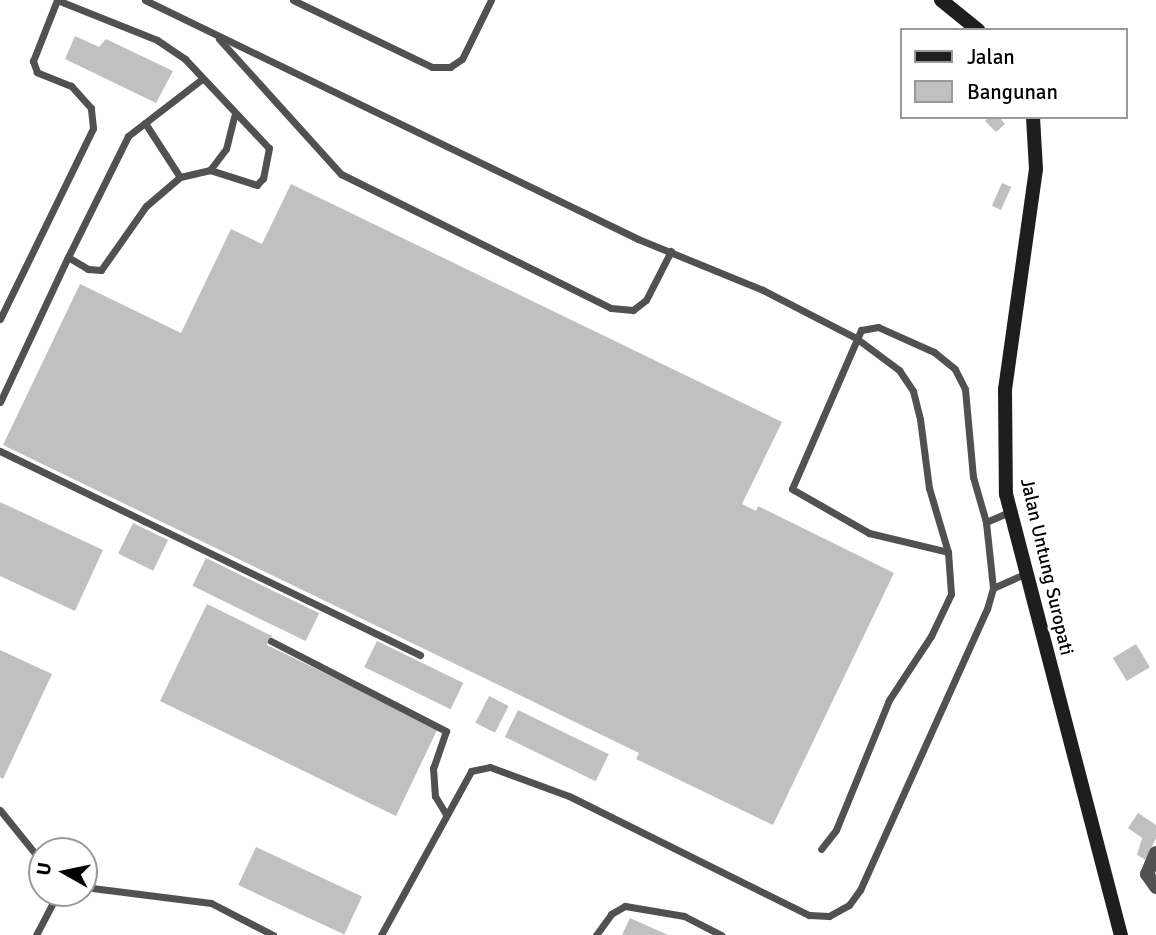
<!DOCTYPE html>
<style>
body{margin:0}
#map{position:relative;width:1156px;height:935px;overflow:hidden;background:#fff;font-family:Signika,sans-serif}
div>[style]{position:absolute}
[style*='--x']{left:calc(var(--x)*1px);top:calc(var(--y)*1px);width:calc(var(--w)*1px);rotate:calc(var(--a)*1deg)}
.building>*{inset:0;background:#c0c0c0;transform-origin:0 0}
.lane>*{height:7px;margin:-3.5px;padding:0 3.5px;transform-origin:3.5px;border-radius:3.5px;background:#515151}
.street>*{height:14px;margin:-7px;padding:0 7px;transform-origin:7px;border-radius:7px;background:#515151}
.secondary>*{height:14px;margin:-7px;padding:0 7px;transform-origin:7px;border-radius:7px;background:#1e1e1e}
span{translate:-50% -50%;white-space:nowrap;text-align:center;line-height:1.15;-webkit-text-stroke:6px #fff;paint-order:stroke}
.street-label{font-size:19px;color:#000}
.legend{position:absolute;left:900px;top:28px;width:228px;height:91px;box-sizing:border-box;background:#fff;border:2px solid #999;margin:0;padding:9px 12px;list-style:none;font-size:21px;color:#000}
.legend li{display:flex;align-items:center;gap:14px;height:35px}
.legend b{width:35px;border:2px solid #999}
.north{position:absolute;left:28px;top:837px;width:70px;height:70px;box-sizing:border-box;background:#fff;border:2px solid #999;border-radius:50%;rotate:279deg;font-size:19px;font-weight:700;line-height:28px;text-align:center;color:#000}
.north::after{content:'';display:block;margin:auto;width:24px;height:32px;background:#000;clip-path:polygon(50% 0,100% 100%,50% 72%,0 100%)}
</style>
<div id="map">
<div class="building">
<i style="clip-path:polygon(75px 36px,99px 47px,106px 39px,173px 71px,156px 103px,65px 59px)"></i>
<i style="clip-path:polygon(989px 117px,999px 117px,1005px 124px,996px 132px,985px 121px)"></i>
<i style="left:1002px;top:183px;width:10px;height:25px;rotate:24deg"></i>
<i style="clip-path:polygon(291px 184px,782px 422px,742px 504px,756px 511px,758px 506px,894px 573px,773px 825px,636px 759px,639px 753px,3px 445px,80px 284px,181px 333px,231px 229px,262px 244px)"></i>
<i style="clip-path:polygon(0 502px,103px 550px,75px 611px,0 576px)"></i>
<i style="left:133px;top:523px;width:39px;height:34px;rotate:26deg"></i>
<i style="left:206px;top:558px;width:126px;height:31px;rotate:26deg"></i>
<i style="clip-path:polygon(207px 604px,272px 636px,267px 645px,438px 728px,396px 816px,160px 701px)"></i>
<i style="left:377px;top:641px;width:96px;height:29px;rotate:26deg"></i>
<i style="left:1136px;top:644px;width:27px;height:27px;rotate:59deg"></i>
<i style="clip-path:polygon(0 650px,52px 674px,3px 779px,0 777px)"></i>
<i style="left:489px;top:696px;width:22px;height:30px;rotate:27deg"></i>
<i style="left:518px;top:710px;width:101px;height:30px;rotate:26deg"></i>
<i style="clip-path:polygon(1138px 813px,1156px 825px,1156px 838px,1146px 860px,1137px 855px,1142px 838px,1128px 828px)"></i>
<i style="left:256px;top:847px;width:117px;height:42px;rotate:25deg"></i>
<i style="clip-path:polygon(630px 918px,668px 935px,622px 935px)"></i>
</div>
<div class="lane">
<i style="--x:57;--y:0;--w:108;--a:21.8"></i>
<i style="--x:157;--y:40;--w:34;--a:34"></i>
<i style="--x:185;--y:59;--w:122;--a:46.7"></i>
<i style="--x:269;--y:148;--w:31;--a:101"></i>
<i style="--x:263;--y:178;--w:9;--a:131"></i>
<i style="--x:257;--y:185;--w:49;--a:-162.3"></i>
<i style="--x:145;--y:0;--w:548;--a:25.86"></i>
<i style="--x:638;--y:239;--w:135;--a:22.2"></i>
<i style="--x:763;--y:290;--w:105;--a:27.3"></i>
<i style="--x:856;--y:338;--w:54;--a:36.7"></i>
<i style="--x:899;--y:370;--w:25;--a:56"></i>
<i style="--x:913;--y:391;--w:29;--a:76"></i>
<i style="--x:920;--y:419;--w:70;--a:82.6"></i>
<i style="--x:929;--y:488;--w:67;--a:73.5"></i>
<i style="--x:948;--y:552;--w:42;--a:85.9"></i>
<i style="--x:951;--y:594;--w:47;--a:115.5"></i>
<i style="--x:931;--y:636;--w:77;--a:123.3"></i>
<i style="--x:889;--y:700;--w:140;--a:112.2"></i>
<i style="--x:836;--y:830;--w:24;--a:128"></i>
<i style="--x:293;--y:0;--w:154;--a:25.7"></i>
<i style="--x:432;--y:67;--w:18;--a:0"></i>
<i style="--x:450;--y:67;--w:14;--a:-34"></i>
<i style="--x:462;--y:59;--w:66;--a:-63.8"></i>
<i style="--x:219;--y:39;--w:182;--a:47.9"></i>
<i style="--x:341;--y:174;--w:301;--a:26.4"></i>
<i style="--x:611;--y:308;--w:22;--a:5"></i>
<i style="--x:633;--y:310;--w:16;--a:-38"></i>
<i style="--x:646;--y:300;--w:55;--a:-63"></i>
<i style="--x:145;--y:123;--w:64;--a:57.1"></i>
<i style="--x:180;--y:177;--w:31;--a:-13"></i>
<i style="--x:210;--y:170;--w:26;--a:-53"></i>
<i style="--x:226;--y:149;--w:34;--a:-76"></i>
<i style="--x:180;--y:177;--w:45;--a:139.5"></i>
<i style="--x:146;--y:206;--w:78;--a:125.1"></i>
<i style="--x:101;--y:270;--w:13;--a:-176"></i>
<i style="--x:88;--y:269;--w:23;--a:-149"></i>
<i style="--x:68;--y:257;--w:135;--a:-63.6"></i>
<i style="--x:128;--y:136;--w:93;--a:-37.6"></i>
<i style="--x:0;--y:319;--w:212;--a:-64"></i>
<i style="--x:93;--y:128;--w:20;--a:-96"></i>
<i style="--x:91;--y:108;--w:30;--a:-132"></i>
<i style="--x:71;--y:86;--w:37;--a:-158"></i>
<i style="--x:37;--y:72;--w:12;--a:-110"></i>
<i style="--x:33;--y:61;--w:66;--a:-68.5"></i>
<i style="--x:0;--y:402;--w:160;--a:-64.9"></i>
<i style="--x:0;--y:451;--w:467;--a:25.9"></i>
<i style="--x:986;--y:522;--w:26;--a:-23"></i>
<i style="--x:993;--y:588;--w:36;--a:-24"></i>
<i style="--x:271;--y:641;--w:197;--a:27.2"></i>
<i style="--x:446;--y:731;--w:39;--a:109"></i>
<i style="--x:433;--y:768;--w:28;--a:86"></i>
<i style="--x:435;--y:796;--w:21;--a:59"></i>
<i style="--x:0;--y:810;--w:67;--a:51.1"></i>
<i style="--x:84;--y:887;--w:128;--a:7.2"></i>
<i style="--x:211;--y:903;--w:70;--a:27.3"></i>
<i style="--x:36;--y:935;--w:47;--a:-62.4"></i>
<i style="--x:381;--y:935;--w:187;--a:-61.2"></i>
<i style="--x:471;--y:771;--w:19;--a:-12"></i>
<i style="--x:490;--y:767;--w:84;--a:20.2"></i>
<i style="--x:569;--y:796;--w:268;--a:26.4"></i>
<i style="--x:809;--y:915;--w:20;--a:3"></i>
<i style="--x:829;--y:916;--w:23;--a:-29"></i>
<i style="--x:849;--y:905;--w:19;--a:-54"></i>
<i style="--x:860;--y:890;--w:308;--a:-65.7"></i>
<i style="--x:987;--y:609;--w:22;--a:-74"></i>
<i style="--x:993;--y:588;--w:66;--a:-96.1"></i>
<i style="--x:986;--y:522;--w:47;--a:-106.1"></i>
<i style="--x:973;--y:477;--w:88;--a:-95.2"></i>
<i style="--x:965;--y:389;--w:22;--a:-117"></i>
<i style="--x:955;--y:369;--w:27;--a:-141"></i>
<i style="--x:934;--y:352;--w:61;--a:-155.9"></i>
<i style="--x:878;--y:327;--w:17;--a:170"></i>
<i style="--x:861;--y:330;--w:173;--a:113.5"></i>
<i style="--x:792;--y:489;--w:89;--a:29.7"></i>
<i style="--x:869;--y:533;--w:81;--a:13.5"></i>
<i style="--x:596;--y:935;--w:26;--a:-54"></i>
<i style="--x:611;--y:914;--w:16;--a:-30"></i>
<i style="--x:625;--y:906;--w:60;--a:9.6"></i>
<i style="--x:684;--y:916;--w:42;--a:27.2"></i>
</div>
<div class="street">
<i style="--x:1156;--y:853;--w:23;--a:113"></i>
<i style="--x:1147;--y:874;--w:16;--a:55"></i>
</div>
<div class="secondary">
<i style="--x:941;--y:0;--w:48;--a:39"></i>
<i style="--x:1033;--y:117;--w:52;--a:86.7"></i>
<i style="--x:1036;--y:169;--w:222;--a:98"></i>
<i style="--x:1005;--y:389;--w:105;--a:89.5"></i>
<i style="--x:1006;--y:494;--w:456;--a:75.4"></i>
</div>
<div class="street-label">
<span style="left:1046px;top:567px;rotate:77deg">Jalan Untung Suropati</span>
</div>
<ul class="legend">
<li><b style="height:9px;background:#1e1e1e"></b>Jalan</li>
<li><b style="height:19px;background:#c0c0c0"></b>Bangunan</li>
</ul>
<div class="north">U</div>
</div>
